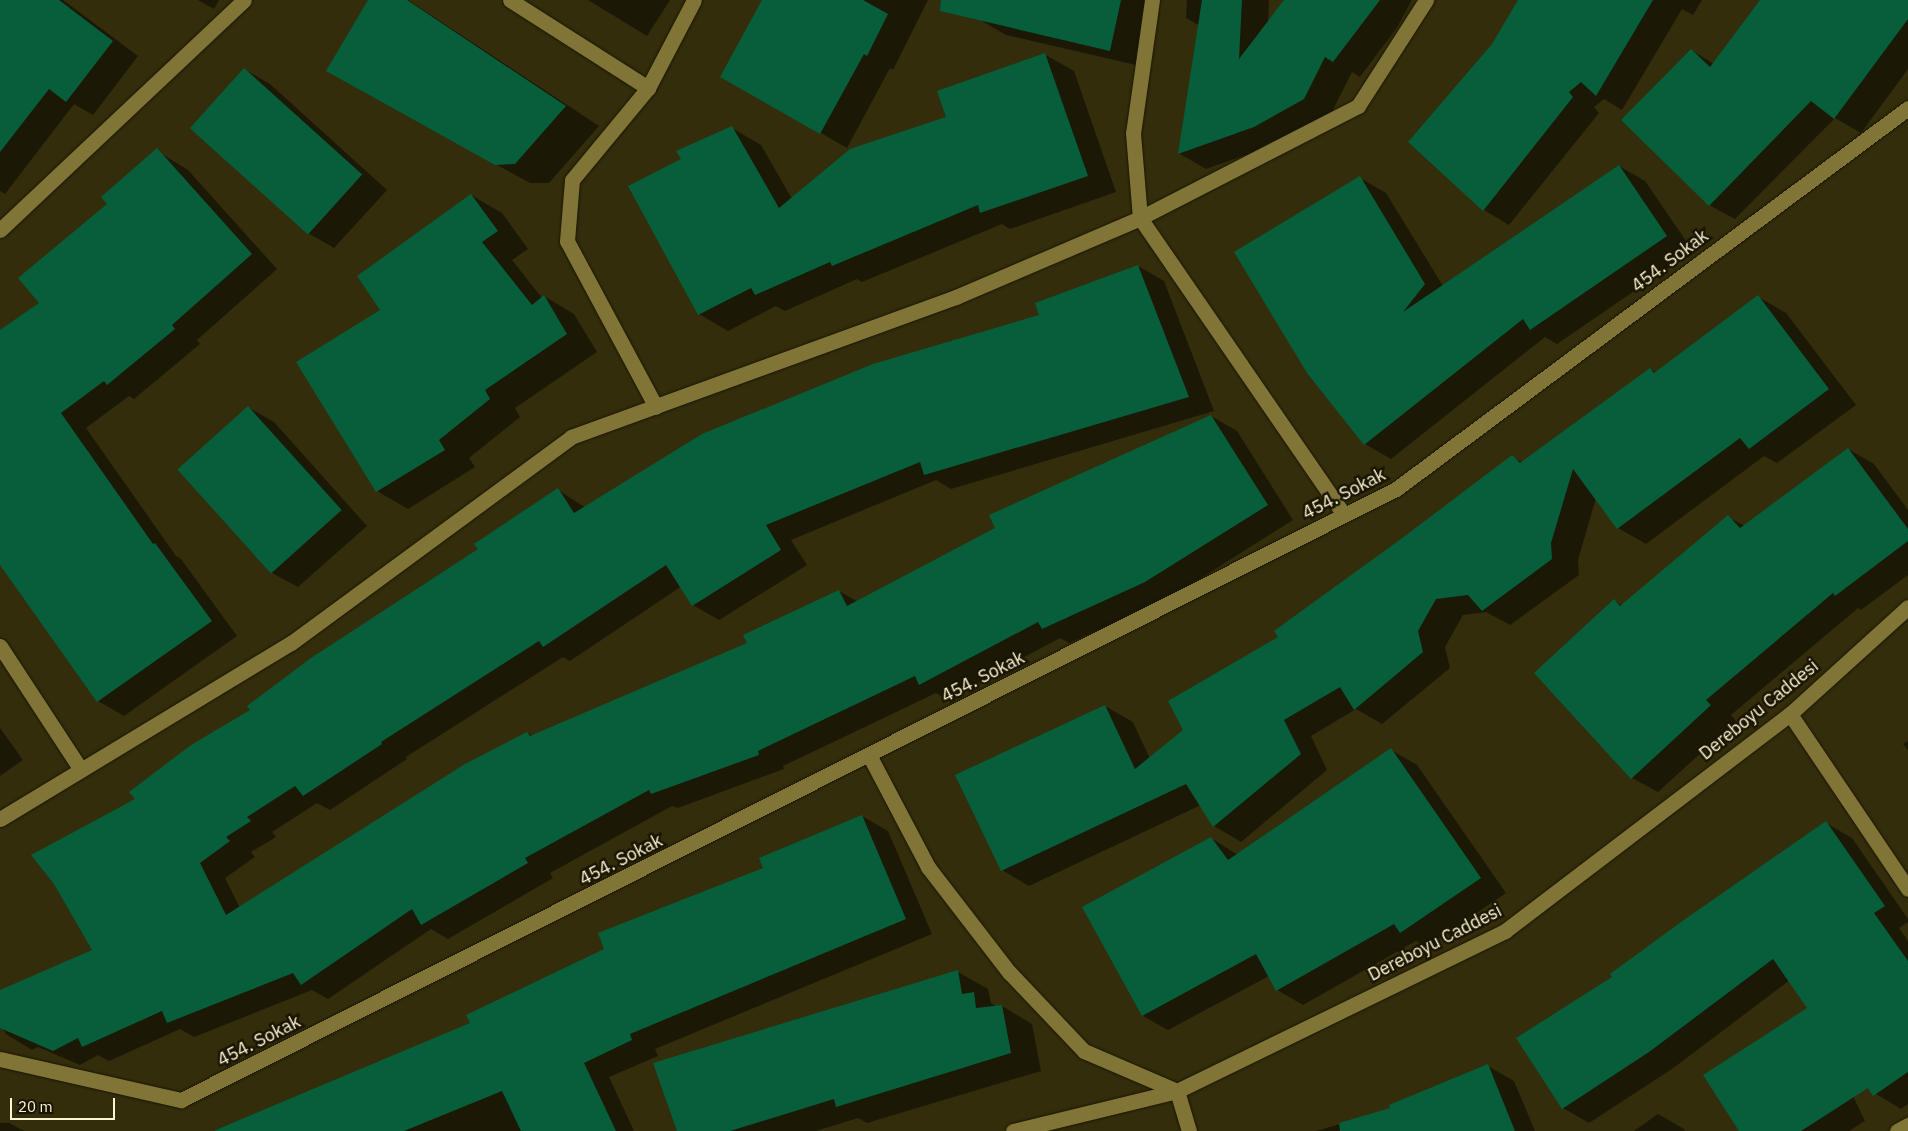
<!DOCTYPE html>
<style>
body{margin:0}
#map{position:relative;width:1908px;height:1131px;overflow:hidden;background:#332d0c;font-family:"IBM Plex Sans",sans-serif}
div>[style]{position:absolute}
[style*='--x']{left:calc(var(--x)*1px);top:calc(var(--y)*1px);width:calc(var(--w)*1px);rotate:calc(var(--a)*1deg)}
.shadow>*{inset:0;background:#0007}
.building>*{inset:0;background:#075e3b;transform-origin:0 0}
.roads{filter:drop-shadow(0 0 1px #191503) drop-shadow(0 0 1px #191503)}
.minor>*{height:15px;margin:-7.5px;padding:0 7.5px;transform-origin:7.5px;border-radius:7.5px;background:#807537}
span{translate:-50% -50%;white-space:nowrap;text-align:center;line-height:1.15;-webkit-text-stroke:5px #1a1500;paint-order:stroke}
.street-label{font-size:18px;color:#faf5d5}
.scale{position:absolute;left:10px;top:1098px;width:105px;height:22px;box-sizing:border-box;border:2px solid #faf5d5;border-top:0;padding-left:6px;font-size:15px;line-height:18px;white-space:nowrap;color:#faf5d5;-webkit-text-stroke:4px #1a1500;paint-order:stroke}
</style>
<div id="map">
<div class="shadow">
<i style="clip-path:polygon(0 0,63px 0,138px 56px,93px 115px,74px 104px,5px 194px,0 191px)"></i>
<i style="clip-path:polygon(198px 0,219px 0,214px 9px)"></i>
<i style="clip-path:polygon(369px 0,408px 0,599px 126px,549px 183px,530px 183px,360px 90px)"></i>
<i style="clip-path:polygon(588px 0,670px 0,647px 36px)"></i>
<i style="clip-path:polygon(764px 0,928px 0,893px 70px,890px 68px,847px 148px,722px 76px)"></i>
<i style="clip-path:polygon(984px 0,1150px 0,1136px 65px,1006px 35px,980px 20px)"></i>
<i style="clip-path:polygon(1187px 0,1269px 0,1268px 23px,1285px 0,1412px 0,1396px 29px,1360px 77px,1352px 72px,1331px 114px,1282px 142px,1206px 169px,1180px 154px,1200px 26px,1186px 18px)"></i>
<i style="clip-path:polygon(1519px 0,1702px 0,1693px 15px,1682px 9px,1622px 110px,1604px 99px,1594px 107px,1599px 113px,1509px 225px,1484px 210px,1410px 142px,1493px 45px)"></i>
<i style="clip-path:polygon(1761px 0,1908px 0,1908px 69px,1861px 133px,1835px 118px,1735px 219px,1709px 205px,1691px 50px,1714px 64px)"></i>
<i style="clip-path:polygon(1044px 54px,1074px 71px,1116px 192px,1010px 229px,1002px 224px,862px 282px,857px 279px,785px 311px,776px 306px,728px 331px,699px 314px,683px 160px,732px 128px,761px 145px,792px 199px,948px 118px)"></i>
<i style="clip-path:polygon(244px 69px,270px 84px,387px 190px,334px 248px,308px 233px)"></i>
<i style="clip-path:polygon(162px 154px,188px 170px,277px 269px,197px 340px,200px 344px,134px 399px,129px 396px,86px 428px,176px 556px,181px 559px,237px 636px,124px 716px,98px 701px,0 563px,0 331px,41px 303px,109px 204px)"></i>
<i style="clip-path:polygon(1619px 166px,1645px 181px,1693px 251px,1557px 344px,1545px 337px,1391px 459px,1365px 444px,1360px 178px,1386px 193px,1443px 286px)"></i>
<i style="clip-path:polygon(471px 195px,502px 213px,528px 249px,512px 260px,542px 298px,544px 296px,574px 314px,597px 352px,515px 408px,520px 417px,469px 458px,475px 467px,408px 509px,377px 491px,381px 311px)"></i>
<i style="clip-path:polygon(1138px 266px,1164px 281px,1214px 411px,951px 489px,936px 480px,791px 540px,807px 565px,719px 620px,693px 605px,682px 586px,570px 661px,563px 657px,406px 757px,407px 759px,330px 810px,317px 803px,272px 832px,276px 837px,251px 852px,255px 857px,225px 878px,240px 908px,527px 733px,533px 736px,749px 643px,839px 591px,858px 602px,1211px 416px,1237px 431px,1293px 520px,1171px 597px,1069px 643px,1060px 638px,946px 699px,936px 693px,783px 766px,784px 769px,678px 808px,672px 806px,550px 873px,553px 878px,448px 939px,431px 929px,328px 999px,312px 990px,194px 1037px,180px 1029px,109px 1061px,98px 1055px,80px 1065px,38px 1047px,32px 1050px,6px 1034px,0 1023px,0 991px,94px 950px,137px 800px,252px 711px,480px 550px,558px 490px,586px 508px,1041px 315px)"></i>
<i style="clip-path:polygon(1758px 297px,1786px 313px,1856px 405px,1777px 463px,1764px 456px,1646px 544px,1618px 528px,1596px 498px,1578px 560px,1579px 575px,1510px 625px,1486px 612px,1463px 615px,1445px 647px,1450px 668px,1382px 724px,1356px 709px,1311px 736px,1327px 770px,1241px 842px,1214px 826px,1201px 805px,1029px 886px,1002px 870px,1105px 706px,1133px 722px,1150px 759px,1184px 730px,1280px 638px,1512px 457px,1523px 463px,1650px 369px,1657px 373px)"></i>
<i style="clip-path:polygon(249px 408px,274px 422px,367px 526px,298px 587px,272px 573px)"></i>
<i style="clip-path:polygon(1848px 449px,1874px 464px,1908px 510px,1908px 575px,1861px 610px,1858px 608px,1731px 715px,1736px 721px,1658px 792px,1632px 778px,1614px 601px,1623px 606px,1728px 517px,1745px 526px)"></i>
<i style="clip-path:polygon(0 728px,23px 760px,0 776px)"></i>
<i style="clip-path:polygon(1908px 741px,1908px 750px,1903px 744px)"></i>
<i style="clip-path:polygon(1391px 750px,1417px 765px,1506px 893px,1427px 947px,1416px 941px,1303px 1005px,1277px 990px,1269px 976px,1168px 1030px,1143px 1016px,1211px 838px,1238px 855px)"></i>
<i style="clip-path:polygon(862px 816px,888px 831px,932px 934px,655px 1049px,658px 1056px,609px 1077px,634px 1131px,213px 1131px,472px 1024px,606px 950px)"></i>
<i style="clip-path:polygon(1826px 823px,1852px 838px,1908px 919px,1908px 922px,1899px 928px,1908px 941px,1908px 1104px,1901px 1109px,1876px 1094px,1867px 1081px,1850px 1090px,1865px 1121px,1849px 1131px,1741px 1131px,1809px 1008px,1790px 980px,1672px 1069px,1589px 1123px,1563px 1108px,1614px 977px)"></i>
<i style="clip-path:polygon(958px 972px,988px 989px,991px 1003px,997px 1007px,1002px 1006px,1032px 1024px,1041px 1071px,867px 1123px,858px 1118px,816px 1131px,678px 1131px)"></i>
<i style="clip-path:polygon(1488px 1066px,1514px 1081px,1535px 1131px,1316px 1131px,1392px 1109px)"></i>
<i style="clip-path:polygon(1658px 1114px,1684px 1129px,1685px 1131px,1634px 1131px)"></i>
<i style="clip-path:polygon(0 1123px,9px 1123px,24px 1131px,0 1131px)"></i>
</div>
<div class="building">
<i style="clip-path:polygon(0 0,59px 0,113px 41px,66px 102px,49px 89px,0 152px)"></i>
<i style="clip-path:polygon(368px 0,407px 0,566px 106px,515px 164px,495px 165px,326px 71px)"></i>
<i style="clip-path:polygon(762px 0,863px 0,888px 14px,867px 56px,864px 54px,820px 134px,720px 77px)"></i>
<i style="clip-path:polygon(941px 0,1121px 0,1110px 51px,940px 11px)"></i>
<i style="clip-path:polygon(1202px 0,1242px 0,1239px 59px,1284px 0,1380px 0,1333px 62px,1325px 57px,1304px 99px,1254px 127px,1178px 154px)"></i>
<i style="clip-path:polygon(1518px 0,1653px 0,1596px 96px,1581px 82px,1569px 92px,1573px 97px,1483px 211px,1408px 142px,1492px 44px)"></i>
<i style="clip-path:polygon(1760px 0,1908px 0,1908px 19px,1834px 119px,1811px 101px,1709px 206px,1621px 120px,1691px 49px,1710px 67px)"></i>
<i style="clip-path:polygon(1045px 53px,1088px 176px,980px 213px,978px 205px,832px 266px,830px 262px,755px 295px,751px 288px,698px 315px,628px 186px,681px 159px,676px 151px,732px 126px,779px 208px,850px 149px,946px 117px,937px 91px)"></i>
<i style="left:244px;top:68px;width:159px;height:81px;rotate:42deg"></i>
<i style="clip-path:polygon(157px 148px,252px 254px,172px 325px,175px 329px,107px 385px,104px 381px,61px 413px,153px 544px,155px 543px,212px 621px,97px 702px,0 565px,0 330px,39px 303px,18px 278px,107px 204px,101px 197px)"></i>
<i style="clip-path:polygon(1619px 165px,1667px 236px,1530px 330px,1523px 319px,1364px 445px,1307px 373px,1234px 252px,1360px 176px,1425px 284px,1403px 312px)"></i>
<i style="clip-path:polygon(471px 194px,498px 231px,482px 242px,532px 305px,544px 295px,567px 334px,485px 390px,490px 399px,439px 440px,445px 450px,376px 492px,296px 362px,380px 310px,357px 276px)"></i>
<i style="clip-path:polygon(1138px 265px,1189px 397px,924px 475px,920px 462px,766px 525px,781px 550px,692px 606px,666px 565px,543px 647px,539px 641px,381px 742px,382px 744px,303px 796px,295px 786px,247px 817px,251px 821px,226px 837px,230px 841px,200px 863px,226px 915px,465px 764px,527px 732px,530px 736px,747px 643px,743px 635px,839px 590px,847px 606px,995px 528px,989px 515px,1211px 415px,1268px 505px,1145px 582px,1042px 629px,1038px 622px,919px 685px,915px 676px,758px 751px,759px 755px,651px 794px,649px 790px,525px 858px,528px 863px,421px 925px,412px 909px,301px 985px,293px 973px,167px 1023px,162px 1011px,82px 1047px,78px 1038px,53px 1051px,0 1028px,0 990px,92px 950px,54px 884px,31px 855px,135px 799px,129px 792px,191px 745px,250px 710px,247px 706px,311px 658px,478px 549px,474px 544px,558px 488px,574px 513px,702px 434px,873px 364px,1039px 315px,1035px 303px)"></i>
<i style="clip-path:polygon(1758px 295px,1829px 389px,1749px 449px,1740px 438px,1617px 529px,1573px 469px,1551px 543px,1552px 559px,1482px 611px,1468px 595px,1436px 599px,1418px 631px,1423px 652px,1354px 710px,1340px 687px,1284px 720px,1301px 754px,1213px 827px,1186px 784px,1001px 871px,955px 775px,1105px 705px,1135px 769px,1183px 730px,1168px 701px,1278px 637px,1274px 631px,1405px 536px,1512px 455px,1520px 463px,1650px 368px,1654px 373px)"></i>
<i style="left:248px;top:406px;width:140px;height:95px;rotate:48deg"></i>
<i style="clip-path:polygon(1848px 448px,1908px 529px,1908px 541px,1835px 596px,1833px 593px,1706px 700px,1711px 705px,1631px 779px,1534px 673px,1614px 599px,1620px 606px,1728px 515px,1740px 528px)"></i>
<i style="clip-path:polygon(1391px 748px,1481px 878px,1400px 933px,1394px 924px,1276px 991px,1256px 954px,1142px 1016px,1082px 907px,1211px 837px,1228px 860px)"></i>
<i style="clip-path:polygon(862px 815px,906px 919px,630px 1034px,632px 1040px,584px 1063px,616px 1131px,521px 1131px,502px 1091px,404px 1131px,213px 1131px,470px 1023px,466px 1015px,604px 949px,598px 933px,763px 868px,759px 858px)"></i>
<i style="clip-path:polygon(1826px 821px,1885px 906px,1874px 913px,1908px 961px,1908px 1072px,1873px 1096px,1868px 1088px,1801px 1131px,1739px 1131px,1703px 1075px,1807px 1008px,1773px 959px,1649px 1052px,1562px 1109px,1516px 1038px,1612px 977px,1610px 974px,1681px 922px)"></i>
<i style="clip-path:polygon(958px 970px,962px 994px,974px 992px,976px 1008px,1002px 1005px,1011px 1053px,836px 1107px,834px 1099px,730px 1131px,677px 1131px,653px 1063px)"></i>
<i style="clip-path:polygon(1488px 1064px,1515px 1131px,1340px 1131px,1339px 1123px,1390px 1108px,1389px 1105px)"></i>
</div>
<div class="roads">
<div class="minor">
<i style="--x:510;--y:0;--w:164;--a:32.5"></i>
<i style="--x:648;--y:88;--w:99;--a:-62.4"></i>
<i style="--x:1152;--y:0;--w:134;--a:98.1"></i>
<i style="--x:1133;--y:133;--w:85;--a:85.3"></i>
<i style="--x:1140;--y:218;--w:360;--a:55.5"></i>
<i style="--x:648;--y:88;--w:119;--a:129.6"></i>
<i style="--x:572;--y:180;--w:61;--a:94.7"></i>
<i style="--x:567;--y:241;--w:188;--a:61.8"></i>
<i style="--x:0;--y:230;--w:335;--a:-43.3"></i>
<i style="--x:0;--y:646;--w:148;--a:56.8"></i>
<i style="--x:1790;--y:714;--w:211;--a:56"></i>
<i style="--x:869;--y:755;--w:127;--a:62.2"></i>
<i style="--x:928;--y:867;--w:133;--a:52.4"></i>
<i style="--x:1009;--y:972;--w:109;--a:46.5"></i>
<i style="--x:1084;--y:1051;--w:101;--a:23.3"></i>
<i style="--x:1177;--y:1091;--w:42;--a:73.3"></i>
<i style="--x:0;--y:819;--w:340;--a:-31.2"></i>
<i style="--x:291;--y:643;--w:348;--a:-36.3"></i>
<i style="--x:571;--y:437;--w:410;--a:-20"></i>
<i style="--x:956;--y:297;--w:200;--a:-23.2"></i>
<i style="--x:1140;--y:218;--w:245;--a:-27.2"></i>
<i style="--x:1358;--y:106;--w:126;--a:-57.3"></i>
<i style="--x:0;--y:1059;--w:186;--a:12.8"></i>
<i style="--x:181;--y:1100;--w:1360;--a:-26.7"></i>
<i style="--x:1396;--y:489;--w:638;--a:-36.65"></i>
<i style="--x:1013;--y:1131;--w:169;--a:-13.7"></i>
<i style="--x:1177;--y:1091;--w:365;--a:-26"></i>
<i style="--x:1505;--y:931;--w:358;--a:-37.3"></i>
<i style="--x:1790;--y:714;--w:159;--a:-42.2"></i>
<i style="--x:1897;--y:1131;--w:13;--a:-29"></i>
</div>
</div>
<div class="street-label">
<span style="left:1670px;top:261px;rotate:-37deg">454. Sokak</span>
<span style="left:1344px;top:494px;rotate:-27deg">454. Sokak</span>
<span style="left:983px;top:677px;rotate:-27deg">454. Sokak</span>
<span style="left:1759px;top:710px;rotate:-39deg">Dereboyu Caddesi</span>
<span style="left:621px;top:860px;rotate:-27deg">454. Sokak</span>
<span style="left:1435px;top:943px;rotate:-27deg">Dereboyu Caddesi</span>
<span style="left:259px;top:1041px;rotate:-27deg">454. Sokak</span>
</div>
<div class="scale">20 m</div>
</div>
